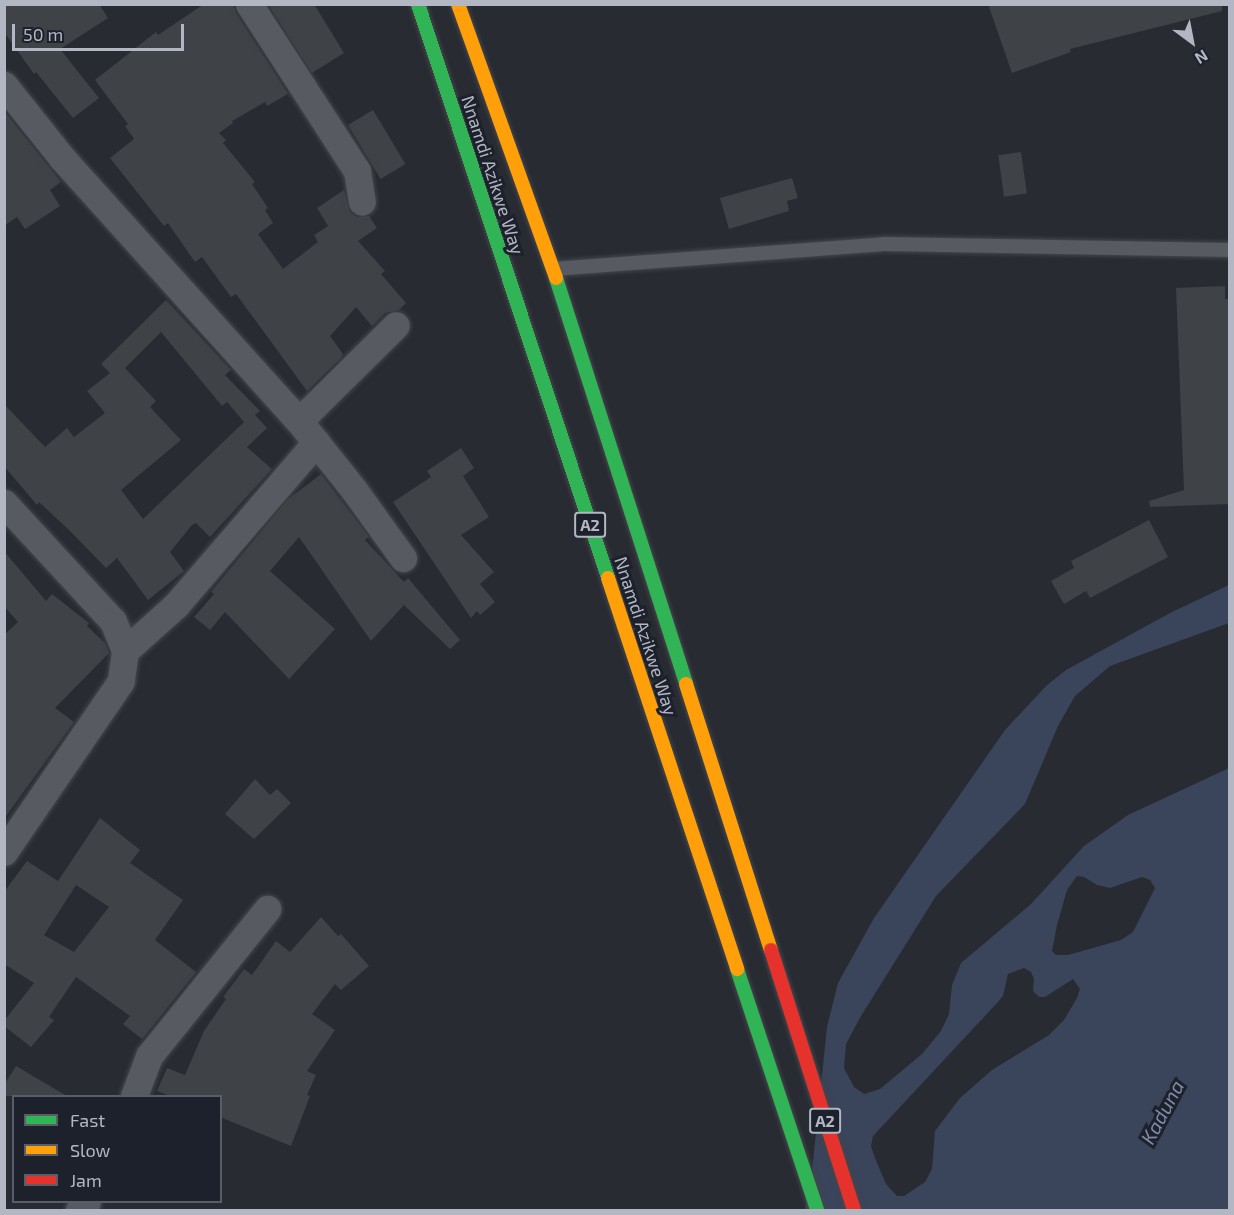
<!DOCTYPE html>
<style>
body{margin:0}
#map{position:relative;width:1234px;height:1215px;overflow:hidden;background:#282b32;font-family:"Exo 2",sans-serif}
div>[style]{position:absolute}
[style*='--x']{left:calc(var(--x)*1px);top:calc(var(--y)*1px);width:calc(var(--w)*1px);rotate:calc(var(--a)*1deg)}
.water>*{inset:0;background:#3a445a}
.building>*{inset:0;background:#3f4247;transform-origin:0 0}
.roads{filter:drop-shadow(0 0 2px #44464b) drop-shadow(0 0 2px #44464b)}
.lane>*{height:14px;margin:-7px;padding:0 7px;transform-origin:7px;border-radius:7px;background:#575a61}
.street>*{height:27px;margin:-13.5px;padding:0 13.5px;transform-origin:13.5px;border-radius:13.5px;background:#575a61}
.fast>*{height:14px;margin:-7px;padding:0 7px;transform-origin:7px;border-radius:7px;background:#30b455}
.slow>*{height:14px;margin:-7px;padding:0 7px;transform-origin:7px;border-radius:7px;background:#ff9f0a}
.jam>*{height:14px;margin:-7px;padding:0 7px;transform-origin:7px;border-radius:7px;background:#e5322d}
span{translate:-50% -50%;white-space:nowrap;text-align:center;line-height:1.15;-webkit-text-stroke:6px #1d212c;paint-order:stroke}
.shield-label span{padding:2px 4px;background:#1d212c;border:2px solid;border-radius:4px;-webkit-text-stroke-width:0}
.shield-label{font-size:16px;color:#b2b7c3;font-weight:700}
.street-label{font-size:18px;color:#b2b7c3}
.water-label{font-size:20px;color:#7e8ca8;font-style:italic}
.frame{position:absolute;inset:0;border:6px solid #b2b7c3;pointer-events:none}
.legend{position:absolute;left:12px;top:1095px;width:210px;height:108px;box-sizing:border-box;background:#1d212c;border:2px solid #595d68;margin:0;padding:8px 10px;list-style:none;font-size:18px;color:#b2b7c3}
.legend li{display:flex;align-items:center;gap:12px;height:30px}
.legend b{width:30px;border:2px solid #595d68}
.north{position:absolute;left:1162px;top:12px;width:60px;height:60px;-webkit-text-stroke:4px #1d212c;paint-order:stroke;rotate:148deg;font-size:16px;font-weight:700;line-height:24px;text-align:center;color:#b2b7c3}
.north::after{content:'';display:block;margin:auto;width:21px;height:27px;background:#b2b7c3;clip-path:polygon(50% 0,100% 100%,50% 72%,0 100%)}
.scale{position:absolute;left:12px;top:24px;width:172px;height:27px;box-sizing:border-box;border:3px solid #b2b7c3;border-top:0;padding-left:8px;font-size:18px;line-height:21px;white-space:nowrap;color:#b2b7c3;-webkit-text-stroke:4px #1d212c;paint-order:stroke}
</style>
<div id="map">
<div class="water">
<i style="clip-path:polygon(evenodd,1229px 585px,1229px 623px,1110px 666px,1075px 696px,1058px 726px,1025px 804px,936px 896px,861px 1016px,846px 1044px,844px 1068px,854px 1087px,864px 1094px,880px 1089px,922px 1054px,941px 1031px,949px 1014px,952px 985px,961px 963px,1031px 904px,1084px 846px,1128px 815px,1229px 768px,1229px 1210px,805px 1210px,812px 1171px,827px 1027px,838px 983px,874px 918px,1005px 730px,1046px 686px,1066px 670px,1170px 613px,1229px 585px,1077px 876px,1084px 877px,1097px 885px,1110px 888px,1142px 877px,1150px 880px,1155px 888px,1133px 932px,1121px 940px,1068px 955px,1056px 955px,1052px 951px,1057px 925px,1067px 890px,1077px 876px,1229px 585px,1024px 968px,1031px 972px,1034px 979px,1033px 991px,1039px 997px,1045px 997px,1073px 979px,1080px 989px,1077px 998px,1064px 1020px,1049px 1035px,992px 1070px,960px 1098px,935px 1131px,932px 1169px,925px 1182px,904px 1196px,897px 1196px,886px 1184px,875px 1158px,871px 1146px,873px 1136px,997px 1003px,1003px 996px,1008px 974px,1024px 968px)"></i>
</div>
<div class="building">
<i style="clip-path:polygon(4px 4px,99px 4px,108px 18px,60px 49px,99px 98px,73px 118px,36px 72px,34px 74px,4px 32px)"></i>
<i style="clip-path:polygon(204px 4px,233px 4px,236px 13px,288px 94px,267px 106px,265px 102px,232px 121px,233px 123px,219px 133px,226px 140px,223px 143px,255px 182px,252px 184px,268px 208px,265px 210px,273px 223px,258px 234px,283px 269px,318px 242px,314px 235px,328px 226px,317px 208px,344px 190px,350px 212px,357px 217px,369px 216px,377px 228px,358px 241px,385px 271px,381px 274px,406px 303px,399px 310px,385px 313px,372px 326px,356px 307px,330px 336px,343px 354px,341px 358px,307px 391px,236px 294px,231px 297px,202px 257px,195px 262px,168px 223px,164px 226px,110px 158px,134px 139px,125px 126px,128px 124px,95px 80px,156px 32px,158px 35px)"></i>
<i style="clip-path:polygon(268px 4px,314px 4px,344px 53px,312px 73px)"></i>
<i style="clip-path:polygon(988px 4px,1222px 4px,1222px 11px,1070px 49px,1071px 52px,1012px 73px)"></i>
<i style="left:373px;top:110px;width:63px;height:29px;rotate:59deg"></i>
<i style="clip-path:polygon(4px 111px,61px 182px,50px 190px,60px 206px,25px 229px,17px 217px,4px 226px)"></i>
<i style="left:1021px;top:152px;width:42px;height:23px;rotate:82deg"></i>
<i style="clip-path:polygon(792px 178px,798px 198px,787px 201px,789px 211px,729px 229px,720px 198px)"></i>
<i style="clip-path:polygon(1225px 286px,1225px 299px,1230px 299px,1230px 504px,1150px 507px,1149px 501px,1184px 490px,1176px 288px)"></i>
<i style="clip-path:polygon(evenodd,166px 300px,231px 370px,225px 375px,260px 411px,255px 415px,267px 428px,247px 447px,272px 469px,210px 537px,196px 523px,192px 525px,170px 552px,184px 571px,148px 600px,117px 558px,106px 568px,71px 532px,39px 502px,37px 505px,4px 466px,4px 404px,45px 447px,67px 428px,74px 437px,105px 413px,87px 391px,110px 373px,101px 364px,166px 300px,161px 332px,222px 406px,227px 402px,244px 422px,143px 519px,121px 490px,181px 440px,150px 407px,156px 401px,125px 368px,161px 332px)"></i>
<i style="clip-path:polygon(461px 448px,474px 468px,463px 476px,489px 517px,461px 535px,494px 572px,480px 584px,495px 602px,480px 615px,477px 611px,471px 618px,393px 502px,431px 477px,427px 471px)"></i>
<i style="clip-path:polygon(321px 474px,369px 537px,365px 540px,404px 582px,408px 578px,460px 640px,450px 649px,404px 605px,371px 641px,299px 537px,270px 571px,335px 629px,289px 679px,225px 612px,210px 630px,194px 617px,214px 594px,211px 592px,287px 500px)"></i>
<i style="clip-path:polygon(1149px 520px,1168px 557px,1090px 598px,1086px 591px,1064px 604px,1051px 581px,1074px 568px,1071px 561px)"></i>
<i style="clip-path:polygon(4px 551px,46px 601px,52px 594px,89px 623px,87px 626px,105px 643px,109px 653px,55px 708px,74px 722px,4px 819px,4px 635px,18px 622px,4px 606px)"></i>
<i style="clip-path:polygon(255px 779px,270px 795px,277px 789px,291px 803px,254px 839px,225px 814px)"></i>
<i style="clip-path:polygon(evenodd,100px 818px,140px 850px,130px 863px,183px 900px,155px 940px,196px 972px,142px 1039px,123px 1024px,130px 1016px,76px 977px,49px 1017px,54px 1020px,31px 1047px,4px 1026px,4px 1021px,34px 983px,4px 964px,4px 892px,27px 861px,58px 881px,100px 818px,76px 885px,109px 907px,74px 952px,44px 935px,76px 885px)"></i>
<i style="clip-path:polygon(321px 917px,338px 936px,341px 934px,369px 966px,341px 990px,335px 984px,312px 1014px,335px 1030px,307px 1071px,316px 1075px,307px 1095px,310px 1096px,291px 1146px,220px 1117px,220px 1096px,170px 1096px,157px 1091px,167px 1068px,185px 1075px,204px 1031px,226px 999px,223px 997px,244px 969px,252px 975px,276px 941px,290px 952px)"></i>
<i style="clip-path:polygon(16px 1066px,67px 1096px,4px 1096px,4px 1085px)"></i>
</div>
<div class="roads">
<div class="lane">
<i style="--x:553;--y:269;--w:332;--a:-4.3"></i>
<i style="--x:884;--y:244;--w:346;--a:1"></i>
</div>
<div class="street">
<i style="--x:249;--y:4;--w:199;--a:57.1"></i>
<i style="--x:357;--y:171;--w:31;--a:81"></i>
<i style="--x:4;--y:85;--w:93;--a:51.5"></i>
<i style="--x:62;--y:158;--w:354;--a:48"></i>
<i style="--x:299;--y:421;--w:88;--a:51.4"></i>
<i style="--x:354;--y:490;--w:84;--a:54.2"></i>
<i style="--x:299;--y:421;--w:136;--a:-44.7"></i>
<i style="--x:4;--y:503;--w:161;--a:47.3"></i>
<i style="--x:113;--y:621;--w:32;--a:68"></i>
<i style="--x:125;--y:651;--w:30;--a:98"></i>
<i style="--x:121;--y:681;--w:207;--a:124.4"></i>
<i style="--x:125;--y:651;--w:69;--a:-42"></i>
<i style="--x:176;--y:605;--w:215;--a:-49.3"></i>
<i style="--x:134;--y:1096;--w:43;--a:-69.4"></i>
<i style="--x:149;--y:1056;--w:189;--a:-51.2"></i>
<i style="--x:79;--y:1210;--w:11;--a:-45"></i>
</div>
<div class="fast">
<i style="--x:418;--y:4;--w:605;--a:71.68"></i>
<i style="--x:556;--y:278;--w:426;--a:72.2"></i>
<i style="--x:737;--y:969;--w:254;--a:71.6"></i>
</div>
<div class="slow">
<i style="--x:458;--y:4;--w:291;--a:70.3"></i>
<i style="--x:608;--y:578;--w:412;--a:71.7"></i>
<i style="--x:686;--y:684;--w:279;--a:72.3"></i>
</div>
<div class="jam">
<i style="--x:771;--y:950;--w:273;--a:72.3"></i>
</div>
</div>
<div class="shield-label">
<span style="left:590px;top:525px">A2</span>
<span style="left:825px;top:1121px">A2</span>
</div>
<div class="street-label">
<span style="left:493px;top:175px;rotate:72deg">Nnamdi Azikwe Way</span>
<span style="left:646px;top:636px;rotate:72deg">Nnamdi Azikwe Way</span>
</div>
<div class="water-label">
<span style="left:1162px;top:1112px;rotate:-62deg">Kaduna</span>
</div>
<div class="frame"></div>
<ul class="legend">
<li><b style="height:8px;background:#30b455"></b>Fast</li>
<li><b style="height:8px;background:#ff9f0a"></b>Slow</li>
<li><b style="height:8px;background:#e5322d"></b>Jam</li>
</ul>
<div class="north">N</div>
<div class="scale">50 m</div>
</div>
